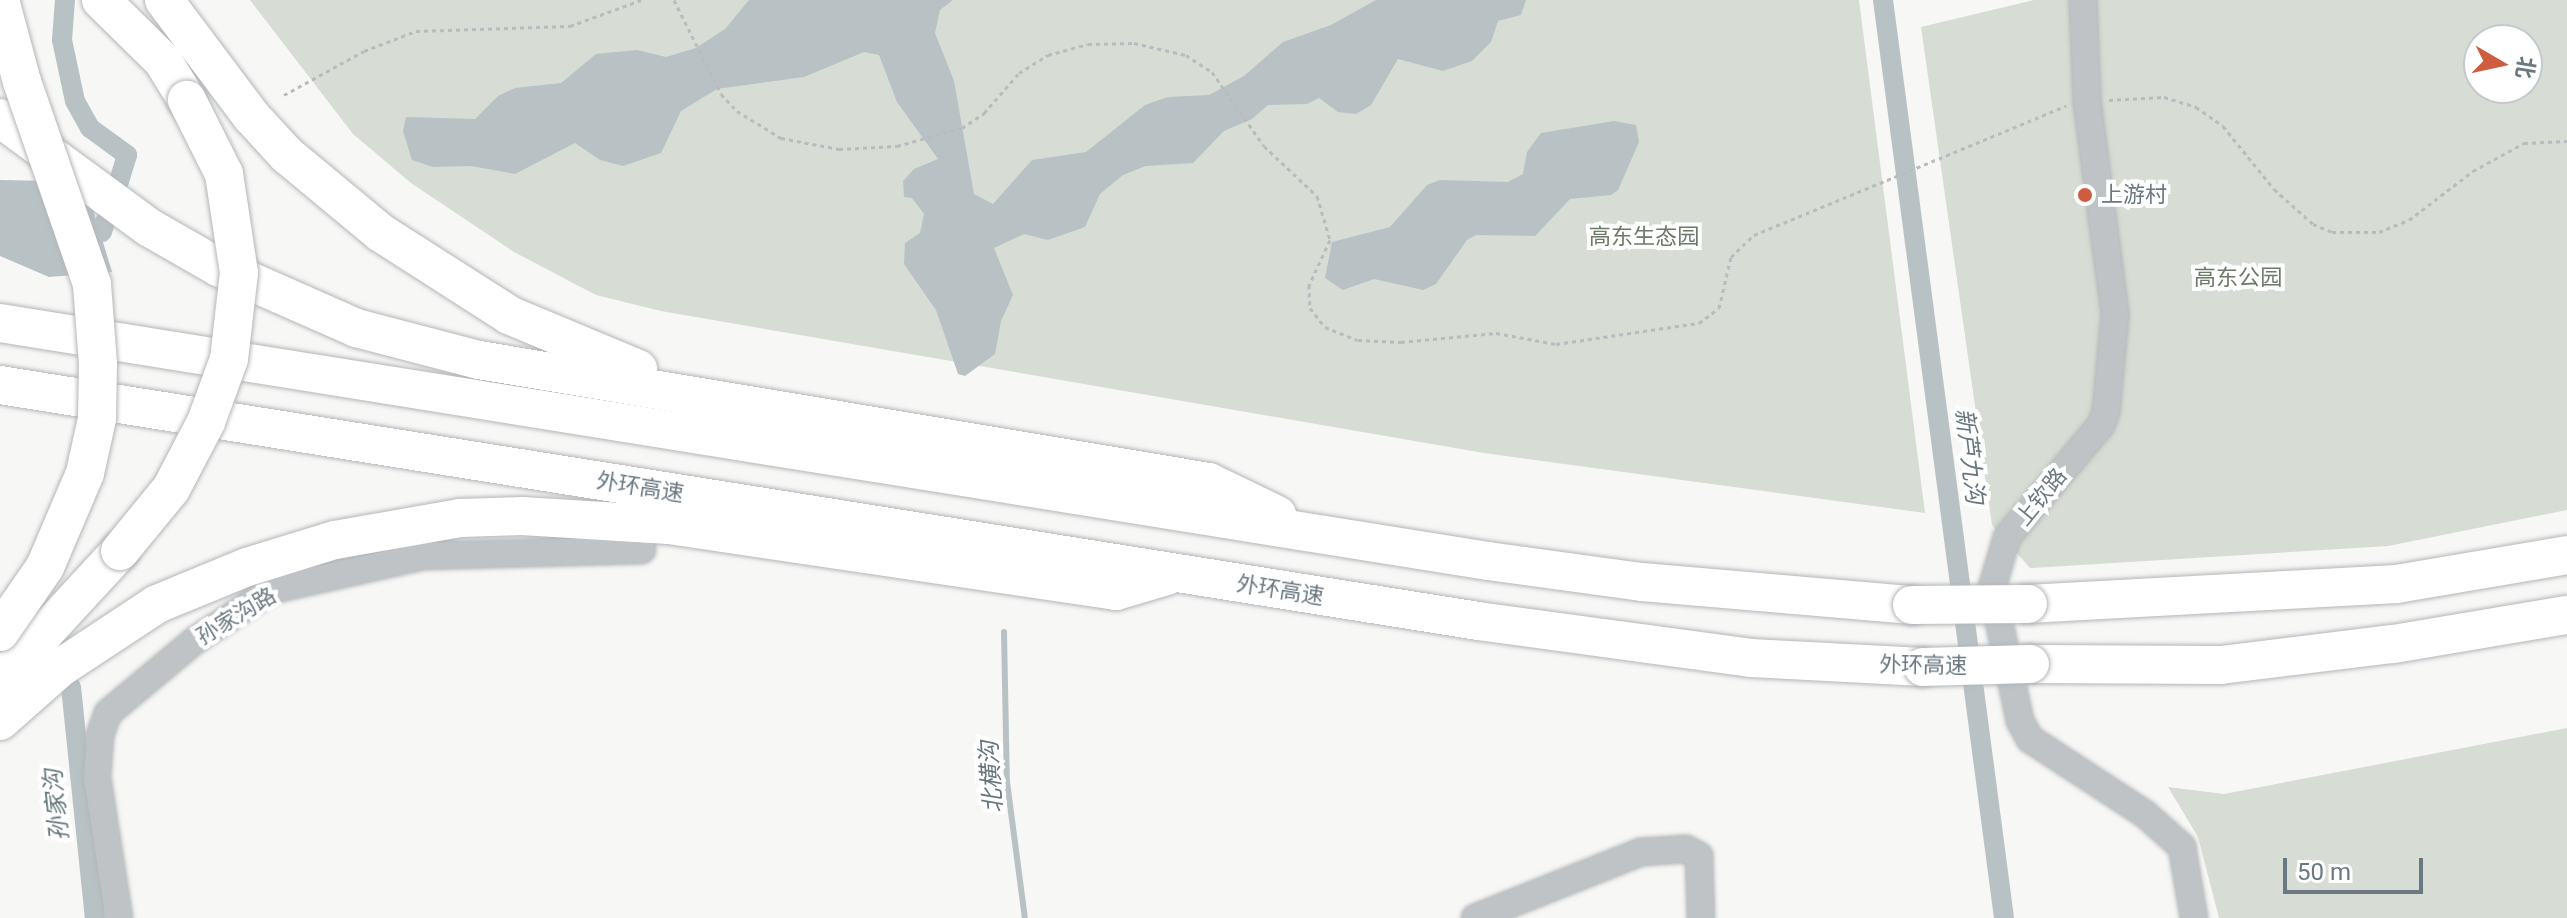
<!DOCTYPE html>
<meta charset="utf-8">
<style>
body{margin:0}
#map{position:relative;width:2567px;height:918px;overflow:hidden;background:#f7f7f5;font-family:Roboto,"Noto Sans SC",sans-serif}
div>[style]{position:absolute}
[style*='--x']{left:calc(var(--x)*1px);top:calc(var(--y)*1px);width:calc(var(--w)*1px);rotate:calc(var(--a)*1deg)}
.green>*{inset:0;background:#d7dcd4}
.water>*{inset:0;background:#b8c2c5}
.stream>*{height:6px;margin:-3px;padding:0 3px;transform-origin:3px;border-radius:3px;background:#b8c2c5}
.canal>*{height:20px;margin:-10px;padding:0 10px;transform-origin:10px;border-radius:10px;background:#b8c2c5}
.path>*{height:3px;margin-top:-1.5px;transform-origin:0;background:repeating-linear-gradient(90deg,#b9bcbe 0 4px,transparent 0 8px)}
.roads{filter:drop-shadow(0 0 2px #b3b6b9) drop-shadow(0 0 2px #b3b6b9)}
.minor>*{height:26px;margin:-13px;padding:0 13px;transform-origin:13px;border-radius:13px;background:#bfc3c6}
.highway>*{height:38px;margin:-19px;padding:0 19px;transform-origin:19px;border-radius:19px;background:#fff}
.bridges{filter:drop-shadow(0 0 2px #b3b6b9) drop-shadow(0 0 2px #b3b6b9)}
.highway-bridge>*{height:38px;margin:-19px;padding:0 19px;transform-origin:19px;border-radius:19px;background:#fff}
.dots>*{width:22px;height:22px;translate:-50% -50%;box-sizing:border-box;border:4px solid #fff;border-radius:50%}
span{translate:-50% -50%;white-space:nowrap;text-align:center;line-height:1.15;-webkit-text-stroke:8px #fff;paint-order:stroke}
.poi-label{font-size:22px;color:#6a7882}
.left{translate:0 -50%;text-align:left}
.park-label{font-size:22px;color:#6c7a68}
.street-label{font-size:22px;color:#6a7882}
.water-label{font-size:24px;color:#66787e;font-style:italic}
.north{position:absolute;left:2463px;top:24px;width:80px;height:80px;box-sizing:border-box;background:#fff;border:2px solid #c3c9cd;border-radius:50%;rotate:99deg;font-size:22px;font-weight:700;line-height:32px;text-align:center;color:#6a7882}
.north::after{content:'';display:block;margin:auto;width:28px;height:36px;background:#ce5c3e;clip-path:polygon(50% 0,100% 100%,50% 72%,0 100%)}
.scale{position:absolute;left:2283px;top:858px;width:140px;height:36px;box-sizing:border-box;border:4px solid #6a7882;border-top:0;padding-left:10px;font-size:24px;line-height:28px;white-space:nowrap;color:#6a7882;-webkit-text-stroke:6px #fff;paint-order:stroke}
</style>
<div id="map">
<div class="green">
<i style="clip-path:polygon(250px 0,1859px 0,1925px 513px,1484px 453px,661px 311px,596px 295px,514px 252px,411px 183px,353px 134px)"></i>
<i style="clip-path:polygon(evenodd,2034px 0,2567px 0,2567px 510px,2388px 546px,2030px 568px,1992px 525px,1921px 27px,2034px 0,2479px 40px,2527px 40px,2527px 88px,2479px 88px,2479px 40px)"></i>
<i style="clip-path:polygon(2567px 728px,2567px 918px,2219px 918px,2198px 837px,2168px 787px,2224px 794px)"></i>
</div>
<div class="water">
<i style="clip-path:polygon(749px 0,953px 0,940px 10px,935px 33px,954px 81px,974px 194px,993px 204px,1032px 160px,1086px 152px,1145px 105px,1168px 97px,1209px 95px,1244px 76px,1283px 42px,1331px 25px,1376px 0,1526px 0,1521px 15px,1498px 21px,1491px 42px,1472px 61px,1443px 71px,1398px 59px,1371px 105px,1356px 114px,1338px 112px,1319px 98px,1307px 104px,1268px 105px,1252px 119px,1224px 131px,1193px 163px,1146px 166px,1123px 175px,1100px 194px,1085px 227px,1048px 240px,1024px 234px,994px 248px,1013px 295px,1001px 321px,995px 354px,965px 376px,958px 374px,936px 310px,904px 264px,905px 243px,920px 233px,924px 214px,912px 198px,904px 197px,903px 181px,914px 169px,938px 159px,897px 102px,879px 55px,864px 52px,804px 77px,717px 89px,681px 111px,661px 153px,623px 166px,600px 160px,575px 143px,515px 174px,471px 166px,433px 167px,412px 160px,403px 131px,406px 117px,475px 119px,498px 96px,515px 88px,561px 83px,596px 54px,637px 50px,666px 57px,696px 48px,725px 29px)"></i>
<i style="clip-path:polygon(1614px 121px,1636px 125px,1639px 142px,1618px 190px,1611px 195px,1570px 199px,1535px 236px,1476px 235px,1467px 240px,1436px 284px,1423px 290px,1374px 279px,1343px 290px,1325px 278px,1332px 242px,1390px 227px,1427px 185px,1440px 180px,1508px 182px,1523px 174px,1527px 152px,1541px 133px)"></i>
<i style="clip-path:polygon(0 180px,52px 181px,91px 203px,112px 272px,49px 277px,0 256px)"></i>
</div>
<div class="stream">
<i style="--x:1004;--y:632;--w:150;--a:88.9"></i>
<i style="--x:1007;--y:782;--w:137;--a:82.5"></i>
</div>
<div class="canal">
<i style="--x:65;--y:0;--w:40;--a:94.3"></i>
<i style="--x:62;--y:40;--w:62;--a:78"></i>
<i style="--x:75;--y:101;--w:31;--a:61"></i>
<i style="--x:90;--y:128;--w:46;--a:36.1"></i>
<i style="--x:127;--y:155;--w:28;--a:107"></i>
<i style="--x:1883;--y:0;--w:926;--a:82.49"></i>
<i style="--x:102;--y:232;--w:13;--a:-72"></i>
<i style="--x:71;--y:687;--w:232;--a:84.1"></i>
</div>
<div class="path">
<i style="--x:674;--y:0;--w:105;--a:63.4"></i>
<i style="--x:721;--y:94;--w:23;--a:47"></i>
<i style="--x:737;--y:111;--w:52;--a:31.5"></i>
<i style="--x:781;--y:138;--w:59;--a:10.7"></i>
<i style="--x:839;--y:149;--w:58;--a:-3"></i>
<i style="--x:897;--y:146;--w:67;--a:-15.5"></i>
<i style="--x:962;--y:128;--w:27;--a:-34"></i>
<i style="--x:984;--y:113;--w:53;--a:-48.8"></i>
<i style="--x:1019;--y:73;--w:34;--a:-32"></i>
<i style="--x:1048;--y:55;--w:41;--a:-15.4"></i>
<i style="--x:1088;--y:44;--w:46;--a:-1.2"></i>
<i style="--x:1134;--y:43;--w:53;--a:13"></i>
<i style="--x:1186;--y:55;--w:31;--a:33"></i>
<i style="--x:1212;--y:72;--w:90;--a:54.9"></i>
<i style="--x:1264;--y:146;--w:73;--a:43.3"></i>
<i style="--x:1317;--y:196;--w:46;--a:73.5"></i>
<i style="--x:1330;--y:240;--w:50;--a:115"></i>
<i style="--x:1309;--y:285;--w:23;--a:88"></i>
<i style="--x:1310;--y:308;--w:24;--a:52"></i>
<i style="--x:1325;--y:327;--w:35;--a:22"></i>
<i style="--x:1358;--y:340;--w:43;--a:2.7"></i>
<i style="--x:1401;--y:342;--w:95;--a:-5.4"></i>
<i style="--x:1496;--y:333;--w:61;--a:10.4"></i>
<i style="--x:1556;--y:344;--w:145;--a:-8.4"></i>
<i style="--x:1699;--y:323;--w:25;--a:-37"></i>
<i style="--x:1719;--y:308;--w:52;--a:-76.8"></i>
<i style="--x:1731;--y:257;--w:32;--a:-44"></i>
<i style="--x:1754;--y:235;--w:338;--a:-22.5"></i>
<i style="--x:284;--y:95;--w:91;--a:-28.8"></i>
<i style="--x:364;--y:51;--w:56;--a:-21"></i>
<i style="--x:416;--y:31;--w:154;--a:-1.9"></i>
<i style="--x:570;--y:26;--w:76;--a:-20.1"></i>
<i style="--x:2109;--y:100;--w:55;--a:-3.1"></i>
<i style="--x:2164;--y:97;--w:34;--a:17"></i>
<i style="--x:2196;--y:107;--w:33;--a:35"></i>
<i style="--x:2223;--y:126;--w:81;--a:51"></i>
<i style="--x:2274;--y:189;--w:52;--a:41.9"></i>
<i style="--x:2313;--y:224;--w:21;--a:23"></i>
<i style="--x:2332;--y:232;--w:47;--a:0"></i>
<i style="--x:2379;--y:232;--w:32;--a:-22"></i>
<i style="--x:2409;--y:220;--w:81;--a:-37.4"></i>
<i style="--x:2473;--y:171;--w:58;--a:-28.8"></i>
<i style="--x:2524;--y:143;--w:43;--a:-2.7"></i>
</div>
<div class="roads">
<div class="minor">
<i style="--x:2083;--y:0;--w:101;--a:87.7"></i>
<i style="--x:2087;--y:101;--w:216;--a:82.5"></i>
<i style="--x:2115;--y:315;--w:97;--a:95.3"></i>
<i style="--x:2106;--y:412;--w:14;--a:111"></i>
<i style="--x:2101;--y:425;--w:146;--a:130"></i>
<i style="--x:2007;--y:537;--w:53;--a:106.4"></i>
<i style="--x:1992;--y:588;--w:136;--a:78.1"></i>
<i style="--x:2020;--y:721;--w:21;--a:61"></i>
<i style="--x:2030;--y:739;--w:137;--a:33.1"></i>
<i style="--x:2145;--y:814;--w:50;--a:41.7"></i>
<i style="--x:2182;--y:847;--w:72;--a:80.4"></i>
<i style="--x:119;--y:918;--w:143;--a:-98.9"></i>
<i style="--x:97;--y:777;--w:42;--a:-85.9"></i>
<i style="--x:100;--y:735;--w:23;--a:-70"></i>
<i style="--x:108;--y:713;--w:112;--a:-39.9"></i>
<i style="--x:194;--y:641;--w:92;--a:-33.5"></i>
<i style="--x:271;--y:590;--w:156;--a:-12.6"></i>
<i style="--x:423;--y:556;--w:219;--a:-1.6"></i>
<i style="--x:1475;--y:918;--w:179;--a:-21.7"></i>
<i style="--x:1641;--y:852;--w:45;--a:-3.8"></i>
<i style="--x:1686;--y:849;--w:15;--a:28"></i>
<i style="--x:1699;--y:856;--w:62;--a:88.2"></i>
</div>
<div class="highway">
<i style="--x:101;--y:0;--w:87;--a:44.5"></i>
<i style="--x:163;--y:61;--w:46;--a:58.4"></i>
<i style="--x:164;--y:0;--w:146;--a:53.1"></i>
<i style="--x:252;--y:117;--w:52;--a:47.4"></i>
<i style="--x:287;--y:155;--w:122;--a:39.7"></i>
<i style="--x:381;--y:233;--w:152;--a:32.6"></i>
<i style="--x:509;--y:315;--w:140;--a:22.7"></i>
<i style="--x:0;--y:118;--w:186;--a:36.3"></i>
<i style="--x:150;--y:228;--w:78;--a:29.8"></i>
<i style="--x:218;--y:267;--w:151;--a:23.8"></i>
<i style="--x:356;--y:328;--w:127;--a:14.6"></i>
<i style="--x:479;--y:360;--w:740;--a:9.49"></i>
<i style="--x:1209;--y:482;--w:76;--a:25.9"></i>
<i style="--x:0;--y:323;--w:1507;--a:9.09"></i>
<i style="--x:1488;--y:561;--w:155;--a:7.8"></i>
<i style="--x:1642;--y:582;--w:271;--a:4.9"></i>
<i style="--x:0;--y:385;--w:1497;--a:9.07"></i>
<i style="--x:1478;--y:621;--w:275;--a:7.7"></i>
<i style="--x:1751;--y:658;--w:172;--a:3"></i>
<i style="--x:2028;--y:604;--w:369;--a:-3.1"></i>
<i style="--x:2396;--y:584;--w:173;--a:-9.6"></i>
<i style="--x:2030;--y:664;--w:191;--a:0.3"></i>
<i style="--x:2221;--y:665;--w:173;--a:-7"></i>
<i style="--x:2393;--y:644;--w:176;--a:-9.5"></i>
<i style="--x:0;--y:681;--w:177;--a:-47.3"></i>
<i style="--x:0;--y:721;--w:80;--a:-41.5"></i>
<i style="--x:60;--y:668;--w:116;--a:-33.4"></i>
<i style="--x:157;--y:604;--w:97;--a:-22.3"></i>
<i style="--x:247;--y:567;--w:92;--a:-17.1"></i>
<i style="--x:335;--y:540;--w:127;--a:-10"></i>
<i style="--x:460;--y:518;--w:62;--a:-1.8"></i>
<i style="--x:522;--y:516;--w:147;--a:3.5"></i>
<i style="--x:669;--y:525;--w:452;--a:8.4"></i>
<i style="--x:1116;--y:591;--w:53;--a:-16.4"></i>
</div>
</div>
<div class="bridges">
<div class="highway-bridge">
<i style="--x:120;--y:551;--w:80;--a:-50.6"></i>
<i style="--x:171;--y:489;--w:76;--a:-62.4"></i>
<i style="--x:206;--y:422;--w:67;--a:-69.9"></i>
<i style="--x:229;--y:359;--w:87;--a:-83.4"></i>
<i style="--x:239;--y:273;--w:100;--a:-98.6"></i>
<i style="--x:224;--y:174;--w:83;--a:-116.6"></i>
<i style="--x:1912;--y:605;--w:116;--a:-0.5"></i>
<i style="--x:0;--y:632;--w:79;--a:-55.3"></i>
<i style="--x:45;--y:567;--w:102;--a:-66.9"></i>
<i style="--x:85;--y:473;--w:55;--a:-77.5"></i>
<i style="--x:97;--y:419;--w:55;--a:-89"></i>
<i style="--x:98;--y:364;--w:80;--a:-94.3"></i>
<i style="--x:92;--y:284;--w:214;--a:-109.1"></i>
<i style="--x:22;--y:82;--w:85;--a:-105"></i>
<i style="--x:1923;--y:667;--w:107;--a:-1.6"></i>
</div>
</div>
<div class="dots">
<i style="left:2085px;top:195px;background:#ce5c3e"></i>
</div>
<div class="poi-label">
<span class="left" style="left:2101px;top:195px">上游村</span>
</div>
<div class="park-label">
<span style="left:1644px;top:237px">高东生态园</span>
<span style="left:2238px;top:278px">高东公园</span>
</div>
<div class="street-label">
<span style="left:640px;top:487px;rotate:9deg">外环高速</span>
<span style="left:2041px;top:497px;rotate:-51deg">上钦路</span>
<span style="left:1280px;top:590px;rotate:9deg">外环高速</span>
<span style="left:236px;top:616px;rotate:-31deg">孙家沟路</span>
<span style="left:1923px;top:665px;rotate:1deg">外环高速</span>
</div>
<div class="water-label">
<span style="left:1969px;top:456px;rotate:83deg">新芦九沟</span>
<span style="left:992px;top:777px;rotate:-94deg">北横沟</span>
<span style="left:57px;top:805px;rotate:-96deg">孙家沟</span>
</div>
<div class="north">北</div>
<div class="scale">50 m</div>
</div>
